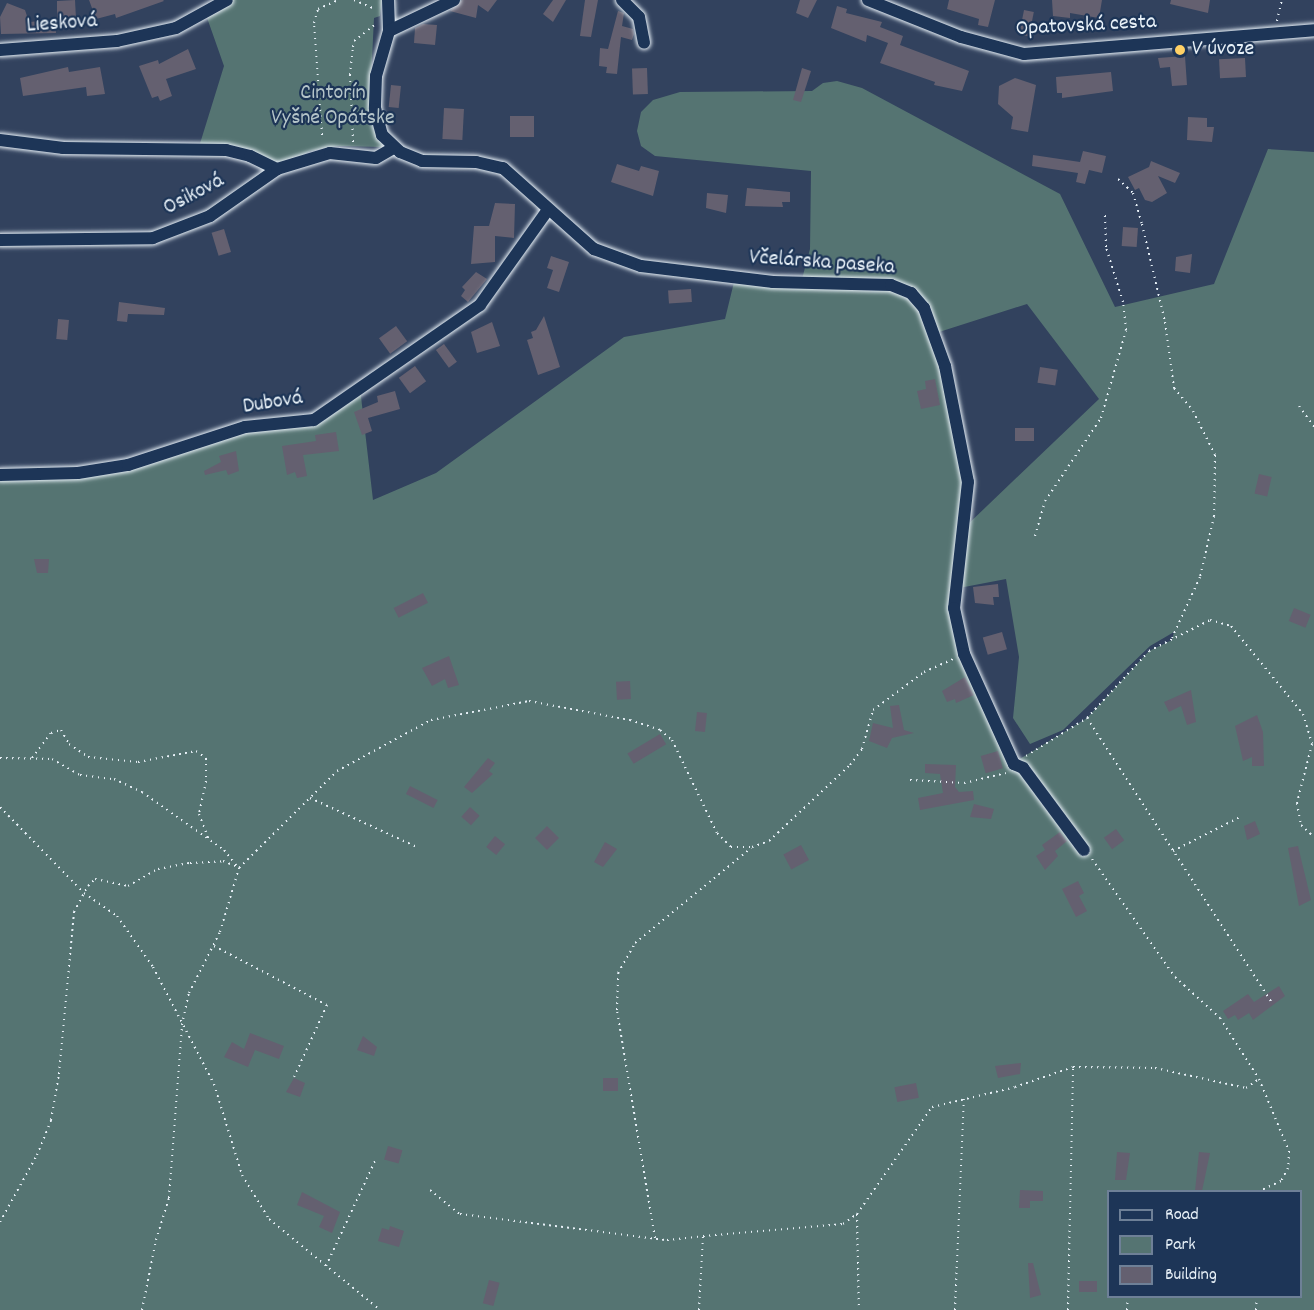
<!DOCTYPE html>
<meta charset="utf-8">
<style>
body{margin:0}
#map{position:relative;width:1314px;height:1310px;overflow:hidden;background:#32425e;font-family:Dekko,sans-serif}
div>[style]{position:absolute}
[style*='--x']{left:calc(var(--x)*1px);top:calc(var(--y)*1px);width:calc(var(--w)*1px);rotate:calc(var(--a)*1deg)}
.green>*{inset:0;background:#557472}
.building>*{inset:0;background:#646070;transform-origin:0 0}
.path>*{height:2px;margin-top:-1px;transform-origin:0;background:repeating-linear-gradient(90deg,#e8f1f8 0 1.5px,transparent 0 6px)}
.roads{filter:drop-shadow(0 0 2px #e8f1f8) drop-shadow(0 0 2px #e8f1f8)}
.minor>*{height:12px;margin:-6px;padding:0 6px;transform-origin:6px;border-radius:6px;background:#1d3557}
.dots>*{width:16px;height:16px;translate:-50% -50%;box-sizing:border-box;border:3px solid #1d3557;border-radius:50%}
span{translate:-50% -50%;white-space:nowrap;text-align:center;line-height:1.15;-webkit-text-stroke:4.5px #1d3557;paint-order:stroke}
.street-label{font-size:22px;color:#e8f1f8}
.poi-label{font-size:22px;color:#e8f1f8}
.left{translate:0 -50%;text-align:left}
.park-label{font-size:22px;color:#b5c5c9}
.legend{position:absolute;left:1107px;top:1190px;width:195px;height:108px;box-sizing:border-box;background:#1d3557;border:2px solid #6e8097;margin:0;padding:8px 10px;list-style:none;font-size:18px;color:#e8f1f8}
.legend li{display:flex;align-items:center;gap:12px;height:30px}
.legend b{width:30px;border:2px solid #6e8097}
</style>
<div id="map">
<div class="green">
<i style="clip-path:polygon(227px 0,382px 0,380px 16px,374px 18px,370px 100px,372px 125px,383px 147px,338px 146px,310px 151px,277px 169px,250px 156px,198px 150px,224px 66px,205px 12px)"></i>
<i style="clip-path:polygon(evenodd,837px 81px,862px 88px,1060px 194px,1115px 307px,1214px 284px,1268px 149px,1314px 152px,1314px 1310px,0 1310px,0 475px,78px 473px,128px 465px,245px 427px,314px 420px,360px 388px,373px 500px,436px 473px,624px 337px,725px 319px,735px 278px,891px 285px,911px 293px,924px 308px,945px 366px,968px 482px,954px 608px,964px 654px,995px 725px,1011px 750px,1013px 763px,1087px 718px,1149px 651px,1172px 640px,1174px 632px,1150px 646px,1063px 730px,1030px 744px,1013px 718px,1019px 657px,1006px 579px,959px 588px,965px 527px,1099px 399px,1027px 304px,936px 333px,926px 302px,898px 282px,802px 279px,810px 249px,811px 171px,655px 156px,641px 146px,637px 131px,641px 112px,653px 100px,680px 92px,812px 91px,823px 83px,837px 81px,1108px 1192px,1300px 1192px,1300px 1296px,1108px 1296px,1108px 1192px)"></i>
</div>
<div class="building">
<i style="clip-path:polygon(75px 0,76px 19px,57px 23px,57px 1px)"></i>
<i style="clip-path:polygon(89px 0,163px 0,164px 1px,116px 18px,115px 14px,96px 19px)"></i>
<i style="clip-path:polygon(462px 0,497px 0,488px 12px,478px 5px,476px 18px,450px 11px)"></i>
<i style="clip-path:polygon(553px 0,566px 0,553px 22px,543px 14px)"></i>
<i style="clip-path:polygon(585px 0,598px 0,591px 37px,580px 36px)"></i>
<i style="clip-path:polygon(800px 0,817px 0,808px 18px,796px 13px)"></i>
<i style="clip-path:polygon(949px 0,995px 0,988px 27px,978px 25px,979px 19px,947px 9px)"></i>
<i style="clip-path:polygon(1052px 0,1102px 0,1099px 18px,1070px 13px,1070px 18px,1053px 16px)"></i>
<i style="clip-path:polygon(1171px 0,1210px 0,1208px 13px,1170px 4px)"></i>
<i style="clip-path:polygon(7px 3px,25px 10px,29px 22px,54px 20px,56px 33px,1px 34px,0 17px)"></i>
<i style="clip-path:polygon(837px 6px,847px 9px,846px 13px,882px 22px,880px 27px,903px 36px,900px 45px,969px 71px,962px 91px,934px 85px,935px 82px,880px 63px,888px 43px,867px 35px,866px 42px,831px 28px)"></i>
<i style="left:1024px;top:10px;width:10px;height:25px;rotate:11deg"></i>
<i style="clip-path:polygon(618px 11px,624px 13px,622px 26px,633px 29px,634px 34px,632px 40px,621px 37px,617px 74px,606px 73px,607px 67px,599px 66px,600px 48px,608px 49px)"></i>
<i style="clip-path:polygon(423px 24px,437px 25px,435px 45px,414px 43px,415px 28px)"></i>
<i style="clip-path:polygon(188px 49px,196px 69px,166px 79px,172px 96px,160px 101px,158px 96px,152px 98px,139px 66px,158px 60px,159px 64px)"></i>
<i style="clip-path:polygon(1185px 56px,1187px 85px,1172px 86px,1170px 67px,1160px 68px,1158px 58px)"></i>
<i style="left:1245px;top:58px;width:19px;height:26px;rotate:87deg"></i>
<i style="clip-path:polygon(68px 67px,69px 72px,100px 67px,105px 94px,87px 96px,86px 87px,23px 96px,20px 78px)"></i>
<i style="left:647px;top:68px;width:26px;height:15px;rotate:88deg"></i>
<i style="clip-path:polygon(802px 68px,811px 71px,801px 102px,793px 100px)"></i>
<i style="clip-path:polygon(1111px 72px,1113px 91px,1062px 98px,1062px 93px,1057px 93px,1056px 77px)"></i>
<i style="clip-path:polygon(1015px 78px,1036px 85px,1028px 132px,1011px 129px,1013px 117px,998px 104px,999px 86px)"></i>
<i style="left:391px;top:85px;width:10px;height:22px;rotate:6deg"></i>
<i style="left:444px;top:108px;width:20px;height:31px;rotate:3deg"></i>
<i style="left:510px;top:116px;width:24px;height:21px"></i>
<i style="clip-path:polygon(1188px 117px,1207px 118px,1207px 127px,1214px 127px,1212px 142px,1187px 140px)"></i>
<i style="clip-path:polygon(1083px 151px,1106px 156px,1102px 173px,1089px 170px,1085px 184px,1076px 182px,1078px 173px,1032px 166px,1033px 155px,1080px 162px)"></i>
<i style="clip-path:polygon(1151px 161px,1180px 173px,1175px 183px,1158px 176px,1167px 193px,1152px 202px,1145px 200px,1139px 188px,1135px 190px,1128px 177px,1149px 167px)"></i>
<i style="clip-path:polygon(617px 164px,639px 171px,641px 166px,659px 171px,653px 196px,611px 182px)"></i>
<i style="clip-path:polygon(747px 188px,790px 192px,790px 202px,782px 202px,783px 207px,745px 206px)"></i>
<i style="clip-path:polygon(707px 193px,728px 195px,726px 213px,706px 208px)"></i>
<i style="clip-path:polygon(495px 203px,515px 204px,514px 238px,495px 236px,495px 262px,471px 264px,474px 226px,489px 226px)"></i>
<i style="left:1123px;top:227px;width:15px;height:19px;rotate:4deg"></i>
<i style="left:224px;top:229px;width:24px;height:13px;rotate:73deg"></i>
<i style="clip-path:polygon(1192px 254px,1190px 273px,1175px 271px,1176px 257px)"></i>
<i style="clip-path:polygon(551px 256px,569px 262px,559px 292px,547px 288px,553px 270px,547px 268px)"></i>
<i style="clip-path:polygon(476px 272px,487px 279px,468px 302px,461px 296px,465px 290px,462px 287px)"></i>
<i style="left:691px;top:289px;width:13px;height:23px;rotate:86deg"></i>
<i style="clip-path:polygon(119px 302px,165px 308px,164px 315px,128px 314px,127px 322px,117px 321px)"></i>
<i style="clip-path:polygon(544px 316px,560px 367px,538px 375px,527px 340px,533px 338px,531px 332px,536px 330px)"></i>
<i style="left:58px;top:319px;width:11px;height:20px;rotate:5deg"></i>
<i style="clip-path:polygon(492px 322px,500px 346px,477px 353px,471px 332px)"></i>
<i style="left:396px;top:326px;width:19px;height:21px;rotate:54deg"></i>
<i style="left:444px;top:344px;width:22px;height:10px;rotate:54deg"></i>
<i style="left:415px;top:366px;width:19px;height:20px;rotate:54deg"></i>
<i style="left:1040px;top:367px;width:18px;height:16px;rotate:9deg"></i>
<i style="clip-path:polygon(935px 379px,940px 405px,921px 409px,917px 391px,926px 389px,925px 381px)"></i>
<i style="clip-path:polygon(395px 391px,400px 409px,368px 418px,372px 431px,362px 435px,354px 412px,378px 402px,377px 396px)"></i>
<i style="left:1015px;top:428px;width:19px;height:13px"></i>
<i style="clip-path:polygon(336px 432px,339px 451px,303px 455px,307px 476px,297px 478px,295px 472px,287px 475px,282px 446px,316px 441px,315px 435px)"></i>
<i style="clip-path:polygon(236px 451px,239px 471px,228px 475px,226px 470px,205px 475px,204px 471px,221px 462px,219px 456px)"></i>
<i style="left:1259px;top:474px;width:13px;height:20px;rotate:13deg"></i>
<i style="clip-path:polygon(34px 559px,49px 559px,48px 573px,37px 573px)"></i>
<i style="clip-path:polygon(998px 584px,999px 597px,993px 597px,994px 605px,975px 603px,973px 587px)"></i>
<i style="left:423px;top:593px;width:11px;height:33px;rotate:63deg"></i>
<i style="left:1294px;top:608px;width:18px;height:14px;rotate:22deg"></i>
<i style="left:1002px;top:632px;width:18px;height:20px;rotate:74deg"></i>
<i style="clip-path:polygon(449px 656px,459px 685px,448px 688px,445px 679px,432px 686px,422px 668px)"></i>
<i style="clip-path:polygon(965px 677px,974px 695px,956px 703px,955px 699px,947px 702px,942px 691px)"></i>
<i style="left:630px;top:681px;width:18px;height:14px;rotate:87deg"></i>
<i style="clip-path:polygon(1191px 690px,1196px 722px,1187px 725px,1181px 706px,1169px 712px,1164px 702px)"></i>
<i style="clip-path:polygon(899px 705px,904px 730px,914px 733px,892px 738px,887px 748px,869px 741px,873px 723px,893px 728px,890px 706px)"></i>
<i style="left:697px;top:712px;width:10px;height:19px;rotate:6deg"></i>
<i style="clip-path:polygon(1257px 715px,1263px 732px,1264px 766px,1252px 766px,1252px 757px,1243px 761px,1235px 726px)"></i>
<i style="left:660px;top:734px;width:12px;height:38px;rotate:59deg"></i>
<i style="left:998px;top:751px;width:18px;height:18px;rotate:74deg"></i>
<i style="clip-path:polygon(488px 758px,495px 763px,489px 771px,493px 774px,472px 793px,464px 787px)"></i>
<i style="clip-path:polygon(925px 764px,956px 765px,955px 787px,959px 792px,973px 791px,974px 800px,920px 810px,918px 798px,943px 793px,940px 774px,925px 773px)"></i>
<i style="left:410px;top:786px;width:31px;height:9px;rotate:27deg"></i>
<i style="clip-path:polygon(974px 804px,994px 809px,991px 819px,970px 817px)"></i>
<i style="left:470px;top:807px;width:13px;height:13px;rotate:42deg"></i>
<i style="clip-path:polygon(1255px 821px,1260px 834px,1247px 840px,1244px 826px)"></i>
<i style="left:547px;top:826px;width:17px;height:17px;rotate:45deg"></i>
<i style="left:1116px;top:829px;width:14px;height:15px;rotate:54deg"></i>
<i style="clip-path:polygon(1060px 832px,1067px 841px,1055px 851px,1058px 856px,1045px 870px,1036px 856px,1045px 850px,1042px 845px)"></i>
<i style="left:495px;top:836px;width:13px;height:14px;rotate:39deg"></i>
<i style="clip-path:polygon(605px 842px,617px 849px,603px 867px,594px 862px)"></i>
<i style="left:801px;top:845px;width:17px;height:20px;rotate:62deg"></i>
<i style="clip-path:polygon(1298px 846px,1311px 900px,1299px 906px,1288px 848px)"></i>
<i style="clip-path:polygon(1078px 881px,1084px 893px,1079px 896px,1087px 911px,1076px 917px,1062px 889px)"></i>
<i style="clip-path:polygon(1279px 986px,1285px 996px,1253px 1020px,1249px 1013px,1238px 1020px,1235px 1015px,1228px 1019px,1223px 1011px,1248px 994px,1254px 1002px)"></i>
<i style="clip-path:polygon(250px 1033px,284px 1046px,279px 1059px,255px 1050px,248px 1067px,224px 1057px,232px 1042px,244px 1049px)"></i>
<i style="clip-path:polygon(363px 1036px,377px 1047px,374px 1056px,357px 1050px)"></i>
<i style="clip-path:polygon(1021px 1063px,1020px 1074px,998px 1078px,995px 1066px)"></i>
<i style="clip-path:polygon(294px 1078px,305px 1083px,300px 1097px,286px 1092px)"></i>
<i style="left:603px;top:1078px;width:15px;height:13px"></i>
<i style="left:916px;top:1083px;width:15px;height:22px;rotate:79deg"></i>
<i style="left:388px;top:1146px;width:15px;height:14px;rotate:16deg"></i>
<i style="clip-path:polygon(1117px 1152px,1130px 1153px,1126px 1180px,1115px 1180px)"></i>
<i style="clip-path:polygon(1199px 1152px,1210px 1153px,1202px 1191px,1195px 1191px)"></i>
<i style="clip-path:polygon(1020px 1190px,1043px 1191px,1043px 1201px,1030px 1201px,1030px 1208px,1019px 1208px)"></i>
<i style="clip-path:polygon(302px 1192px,340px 1212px,332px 1233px,319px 1227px,324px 1216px,297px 1205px)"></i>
<i style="clip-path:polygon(390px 1226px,404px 1231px,399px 1247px,378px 1241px,382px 1228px,389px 1230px)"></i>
<i style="clip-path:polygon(1028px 1263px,1033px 1263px,1041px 1295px,1030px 1298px)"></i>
<i style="left:489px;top:1280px;width:11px;height:24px;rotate:15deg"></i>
<i style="left:1079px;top:1281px;width:18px;height:11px"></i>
</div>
<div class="path">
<i style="--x:354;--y:0;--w:23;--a:23"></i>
<i style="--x:1277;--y:21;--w:22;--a:-77"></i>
<i style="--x:322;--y:135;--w:112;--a:-94.1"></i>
<i style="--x:314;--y:23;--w:15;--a:-74"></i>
<i style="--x:318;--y:9;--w:22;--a:-24"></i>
<i style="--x:353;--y:142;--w:67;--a:-92.6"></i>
<i style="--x:350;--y:75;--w:28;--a:-84"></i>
<i style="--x:353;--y:47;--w:6;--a:-81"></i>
<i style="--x:354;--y:41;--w:28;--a:-38"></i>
<i style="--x:1118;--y:179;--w:21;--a:43"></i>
<i style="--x:1133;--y:193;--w:32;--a:74"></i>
<i style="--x:1142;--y:224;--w:101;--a:76.8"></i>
<i style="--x:1165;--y:322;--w:67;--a:82.2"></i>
<i style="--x:1174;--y:388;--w:30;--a:50"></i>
<i style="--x:1193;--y:411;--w:49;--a:63.4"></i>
<i style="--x:1215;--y:455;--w:61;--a:90.9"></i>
<i style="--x:1214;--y:516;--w:63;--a:102.9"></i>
<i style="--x:1200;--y:577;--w:67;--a:114.7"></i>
<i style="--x:1299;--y:406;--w:26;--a:54"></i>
<i style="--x:1035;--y:536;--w:36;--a:-74"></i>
<i style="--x:1045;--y:501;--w:100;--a:-56"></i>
<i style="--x:1101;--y:418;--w:91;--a:-74.1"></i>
<i style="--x:1126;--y:330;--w:28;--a:-96"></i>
<i style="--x:1123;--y:302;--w:58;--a:-107.2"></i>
<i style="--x:1106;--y:247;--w:32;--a:-92"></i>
<i style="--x:1087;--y:718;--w:340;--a:57"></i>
<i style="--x:1026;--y:756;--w:72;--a:-31.9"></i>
<i style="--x:1087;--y:718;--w:91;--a:-47.2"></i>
<i style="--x:1149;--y:651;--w:68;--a:-26.9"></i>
<i style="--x:1210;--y:620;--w:22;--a:16"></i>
<i style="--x:1231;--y:626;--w:114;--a:50.7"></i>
<i style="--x:1303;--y:714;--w:31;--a:73"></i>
<i style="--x:1312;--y:744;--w:61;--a:104.3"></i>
<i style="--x:1297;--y:803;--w:22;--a:80"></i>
<i style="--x:1301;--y:825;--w:18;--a:43"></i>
<i style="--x:0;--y:758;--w:52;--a:1.1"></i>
<i style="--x:52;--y:759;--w:32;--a:30"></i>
<i style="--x:80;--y:775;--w:34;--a:7"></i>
<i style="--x:114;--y:779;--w:31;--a:25"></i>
<i style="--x:142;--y:792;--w:100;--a:35.3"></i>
<i style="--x:224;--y:850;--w:21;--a:51"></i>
<i style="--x:32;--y:758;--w:31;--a:-53"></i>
<i style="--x:51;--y:733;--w:10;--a:-17"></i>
<i style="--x:61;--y:730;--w:16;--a:60"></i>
<i style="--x:69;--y:744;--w:23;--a:34"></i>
<i style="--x:88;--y:757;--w:50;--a:5.7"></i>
<i style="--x:138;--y:762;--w:59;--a:-10.7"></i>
<i style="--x:196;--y:751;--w:12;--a:35"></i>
<i style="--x:206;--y:758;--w:23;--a:90"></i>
<i style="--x:206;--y:781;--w:34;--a:102"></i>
<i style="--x:199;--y:814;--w:28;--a:69"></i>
<i style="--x:910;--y:780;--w:54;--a:3.2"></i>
<i style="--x:964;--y:783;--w:43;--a:-13.4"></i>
<i style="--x:310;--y:798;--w:118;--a:24.6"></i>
<i style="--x:0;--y:807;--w:120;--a:45.7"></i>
<i style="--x:84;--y:893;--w:40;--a:34.9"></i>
<i style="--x:117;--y:916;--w:62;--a:54.8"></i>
<i style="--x:153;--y:967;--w:132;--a:62.5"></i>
<i style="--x:214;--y:1084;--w:95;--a:72.9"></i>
<i style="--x:242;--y:1175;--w:52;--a:58.5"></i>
<i style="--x:269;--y:1219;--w:144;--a:39.3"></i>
<i style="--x:1173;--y:851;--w:77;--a:-26.9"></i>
<i style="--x:1092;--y:859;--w:144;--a:54.9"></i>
<i style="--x:1175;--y:977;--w:61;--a:42.3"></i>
<i style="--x:1220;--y:1018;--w:72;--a:57.4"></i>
<i style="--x:1259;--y:1079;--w:78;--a:67.4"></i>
<i style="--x:1289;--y:1151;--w:17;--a:93"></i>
<i style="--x:1288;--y:1168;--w:15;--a:118"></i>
<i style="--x:1281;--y:1181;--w:26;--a:155"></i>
<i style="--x:214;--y:946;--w:127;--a:27.6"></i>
<i style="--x:327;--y:1005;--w:79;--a:114.6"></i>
<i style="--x:430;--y:1190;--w:38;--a:39"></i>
<i style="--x:460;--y:1214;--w:209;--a:7.2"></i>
<i style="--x:667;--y:1240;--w:36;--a:-6"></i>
<i style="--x:857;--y:1214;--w:96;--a:88.8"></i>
<i style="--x:0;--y:1222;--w:77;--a:-61.1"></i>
<i style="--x:37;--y:1155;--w:38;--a:-68"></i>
<i style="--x:51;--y:1120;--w:47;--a:-80.1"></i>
<i style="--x:59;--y:1074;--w:163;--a:-84.7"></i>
<i style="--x:74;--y:912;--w:30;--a:-62"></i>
<i style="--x:88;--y:886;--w:10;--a:-45"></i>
<i style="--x:95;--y:879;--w:34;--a:12"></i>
<i style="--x:128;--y:886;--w:34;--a:-30"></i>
<i style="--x:158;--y:869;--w:33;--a:-11"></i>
<i style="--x:190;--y:863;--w:33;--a:-3"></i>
<i style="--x:223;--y:861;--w:16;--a:22"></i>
<i style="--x:655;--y:1238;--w:231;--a:-99.5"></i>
<i style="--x:617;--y:1010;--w:37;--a:-88"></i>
<i style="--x:618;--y:973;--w:34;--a:-60"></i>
<i style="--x:635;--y:943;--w:150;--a:-39.3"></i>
<i style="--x:326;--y:1266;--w:116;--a:-65"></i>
<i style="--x:142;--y:1310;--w:71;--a:-78.7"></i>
<i style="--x:156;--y:1240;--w:44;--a:-72.8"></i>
<i style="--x:169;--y:1198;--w:173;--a:-85.7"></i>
<i style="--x:182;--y:1025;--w:33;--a:-78"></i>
<i style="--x:189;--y:993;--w:68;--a:-63.1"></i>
<i style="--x:220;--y:932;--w:67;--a:-73.5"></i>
<i style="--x:239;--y:868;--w:138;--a:-44.7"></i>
<i style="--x:337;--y:771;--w:107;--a:-28.5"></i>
<i style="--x:431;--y:720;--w:100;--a:-11"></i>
<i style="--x:529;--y:701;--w:103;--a:10.7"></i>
<i style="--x:630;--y:720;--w:32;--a:18"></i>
<i style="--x:660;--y:730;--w:16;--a:40"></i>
<i style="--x:672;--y:740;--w:103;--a:64.2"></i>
<i style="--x:717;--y:833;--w:20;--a:45"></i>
<i style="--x:731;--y:847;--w:21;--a:0"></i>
<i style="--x:752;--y:847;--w:18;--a:-19"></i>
<i style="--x:769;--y:841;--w:111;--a:-43.2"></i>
<i style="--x:850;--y:765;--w:20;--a:-53"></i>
<i style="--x:862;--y:749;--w:41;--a:-74.2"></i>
<i style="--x:873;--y:710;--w:64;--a:-36.7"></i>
<i style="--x:924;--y:672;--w:32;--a:-24"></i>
<i style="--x:699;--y:1310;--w:74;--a:-86.9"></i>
<i style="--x:703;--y:1236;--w:141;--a:-4.9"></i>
<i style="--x:843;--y:1224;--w:17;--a:-36"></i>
<i style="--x:857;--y:1214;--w:131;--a:-55"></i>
<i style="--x:932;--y:1107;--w:85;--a:-13.5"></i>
<i style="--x:1015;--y:1087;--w:61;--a:-19"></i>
<i style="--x:1073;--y:1067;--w:82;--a:0.7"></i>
<i style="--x:1155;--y:1068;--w:93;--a:12.4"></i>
<i style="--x:1246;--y:1088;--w:16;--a:-35"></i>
<i style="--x:955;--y:1310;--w:212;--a:-87.6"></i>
<i style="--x:1068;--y:1310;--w:243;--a:-88.8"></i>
<i style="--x:1127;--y:1310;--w:14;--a:-86"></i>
<i style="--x:1256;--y:1310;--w:14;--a:-86"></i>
</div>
<div class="roads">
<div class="minor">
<i style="--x:388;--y:0;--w:31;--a:88"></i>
<i style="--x:389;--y:31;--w:47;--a:106.1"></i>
<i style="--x:376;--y:76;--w:33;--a:92"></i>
<i style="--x:375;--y:109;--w:27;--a:75"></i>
<i style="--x:382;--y:135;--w:25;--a:43"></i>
<i style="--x:400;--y:152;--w:24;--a:22"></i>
<i style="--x:422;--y:161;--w:54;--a:1.1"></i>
<i style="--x:476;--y:162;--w:28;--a:13"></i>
<i style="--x:503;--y:168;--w:122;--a:41.7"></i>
<i style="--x:594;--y:249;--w:50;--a:19.9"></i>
<i style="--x:641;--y:266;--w:133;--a:6.9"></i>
<i style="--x:773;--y:282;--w:118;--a:1.5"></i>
<i style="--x:891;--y:285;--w:22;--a:22"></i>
<i style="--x:911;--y:293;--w:20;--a:49"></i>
<i style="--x:924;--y:308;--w:62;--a:70.1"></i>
<i style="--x:945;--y:366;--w:118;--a:78.8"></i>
<i style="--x:968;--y:482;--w:127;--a:96.3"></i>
<i style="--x:954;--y:608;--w:47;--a:77.7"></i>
<i style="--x:964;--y:654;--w:121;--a:65.6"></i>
<i style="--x:1014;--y:764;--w:10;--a:24"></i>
<i style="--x:1023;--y:768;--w:102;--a:53.4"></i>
<i style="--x:622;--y:0;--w:24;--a:45"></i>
<i style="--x:639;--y:17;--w:26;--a:79"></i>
<i style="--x:868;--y:0;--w:100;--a:21.7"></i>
<i style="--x:961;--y:37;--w:65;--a:15.1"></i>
<i style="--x:1024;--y:54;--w:291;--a:-4.7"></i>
<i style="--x:389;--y:31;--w:72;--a:-25.5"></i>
<i style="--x:0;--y:50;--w:117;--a:-4.4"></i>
<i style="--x:117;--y:41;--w:60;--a:-12.4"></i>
<i style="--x:176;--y:28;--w:58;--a:-28.8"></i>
<i style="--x:0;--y:140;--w:64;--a:7.2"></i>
<i style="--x:63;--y:148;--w:163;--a:0.7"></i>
<i style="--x:226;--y:150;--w:25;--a:14"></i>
<i style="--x:250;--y:156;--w:30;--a:26"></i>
<i style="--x:0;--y:240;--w:153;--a:-0.7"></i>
<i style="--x:153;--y:238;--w:61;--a:-21.1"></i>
<i style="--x:210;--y:216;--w:82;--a:-35"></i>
<i style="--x:277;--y:169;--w:55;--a:-16.8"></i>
<i style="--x:330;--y:153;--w:46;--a:6.2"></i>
<i style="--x:376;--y:158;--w:20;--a:-30"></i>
<i style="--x:0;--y:475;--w:78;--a:-1.5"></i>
<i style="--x:78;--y:473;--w:51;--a:-9.1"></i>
<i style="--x:128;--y:465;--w:123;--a:-18"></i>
<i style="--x:245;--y:427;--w:69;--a:-5.8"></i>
<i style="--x:314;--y:420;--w:202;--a:-34.7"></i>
<i style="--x:480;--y:305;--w:115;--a:-54.5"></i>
</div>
</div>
<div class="dots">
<i style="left:1180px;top:50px;background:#ffd166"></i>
</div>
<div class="street-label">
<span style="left:62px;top:24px;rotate:-4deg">Liesková</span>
<span style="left:1086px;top:26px;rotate:-3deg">Opatovská cesta</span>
<span style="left:194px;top:195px;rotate:-28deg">Osiková</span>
<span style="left:822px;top:263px;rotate:4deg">Včelárska paseka</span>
<span style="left:273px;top:403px;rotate:-9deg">Dubová</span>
</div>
<div class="poi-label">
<span class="left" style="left:1192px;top:50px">V úvoze</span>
</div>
<div class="park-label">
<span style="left:333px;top:106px">Cintorín<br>Vyšné Opátske</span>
</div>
<ul class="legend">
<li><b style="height:8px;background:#1d3557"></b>Road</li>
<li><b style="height:16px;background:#557472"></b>Park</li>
<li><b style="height:16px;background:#646070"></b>Building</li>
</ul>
</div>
